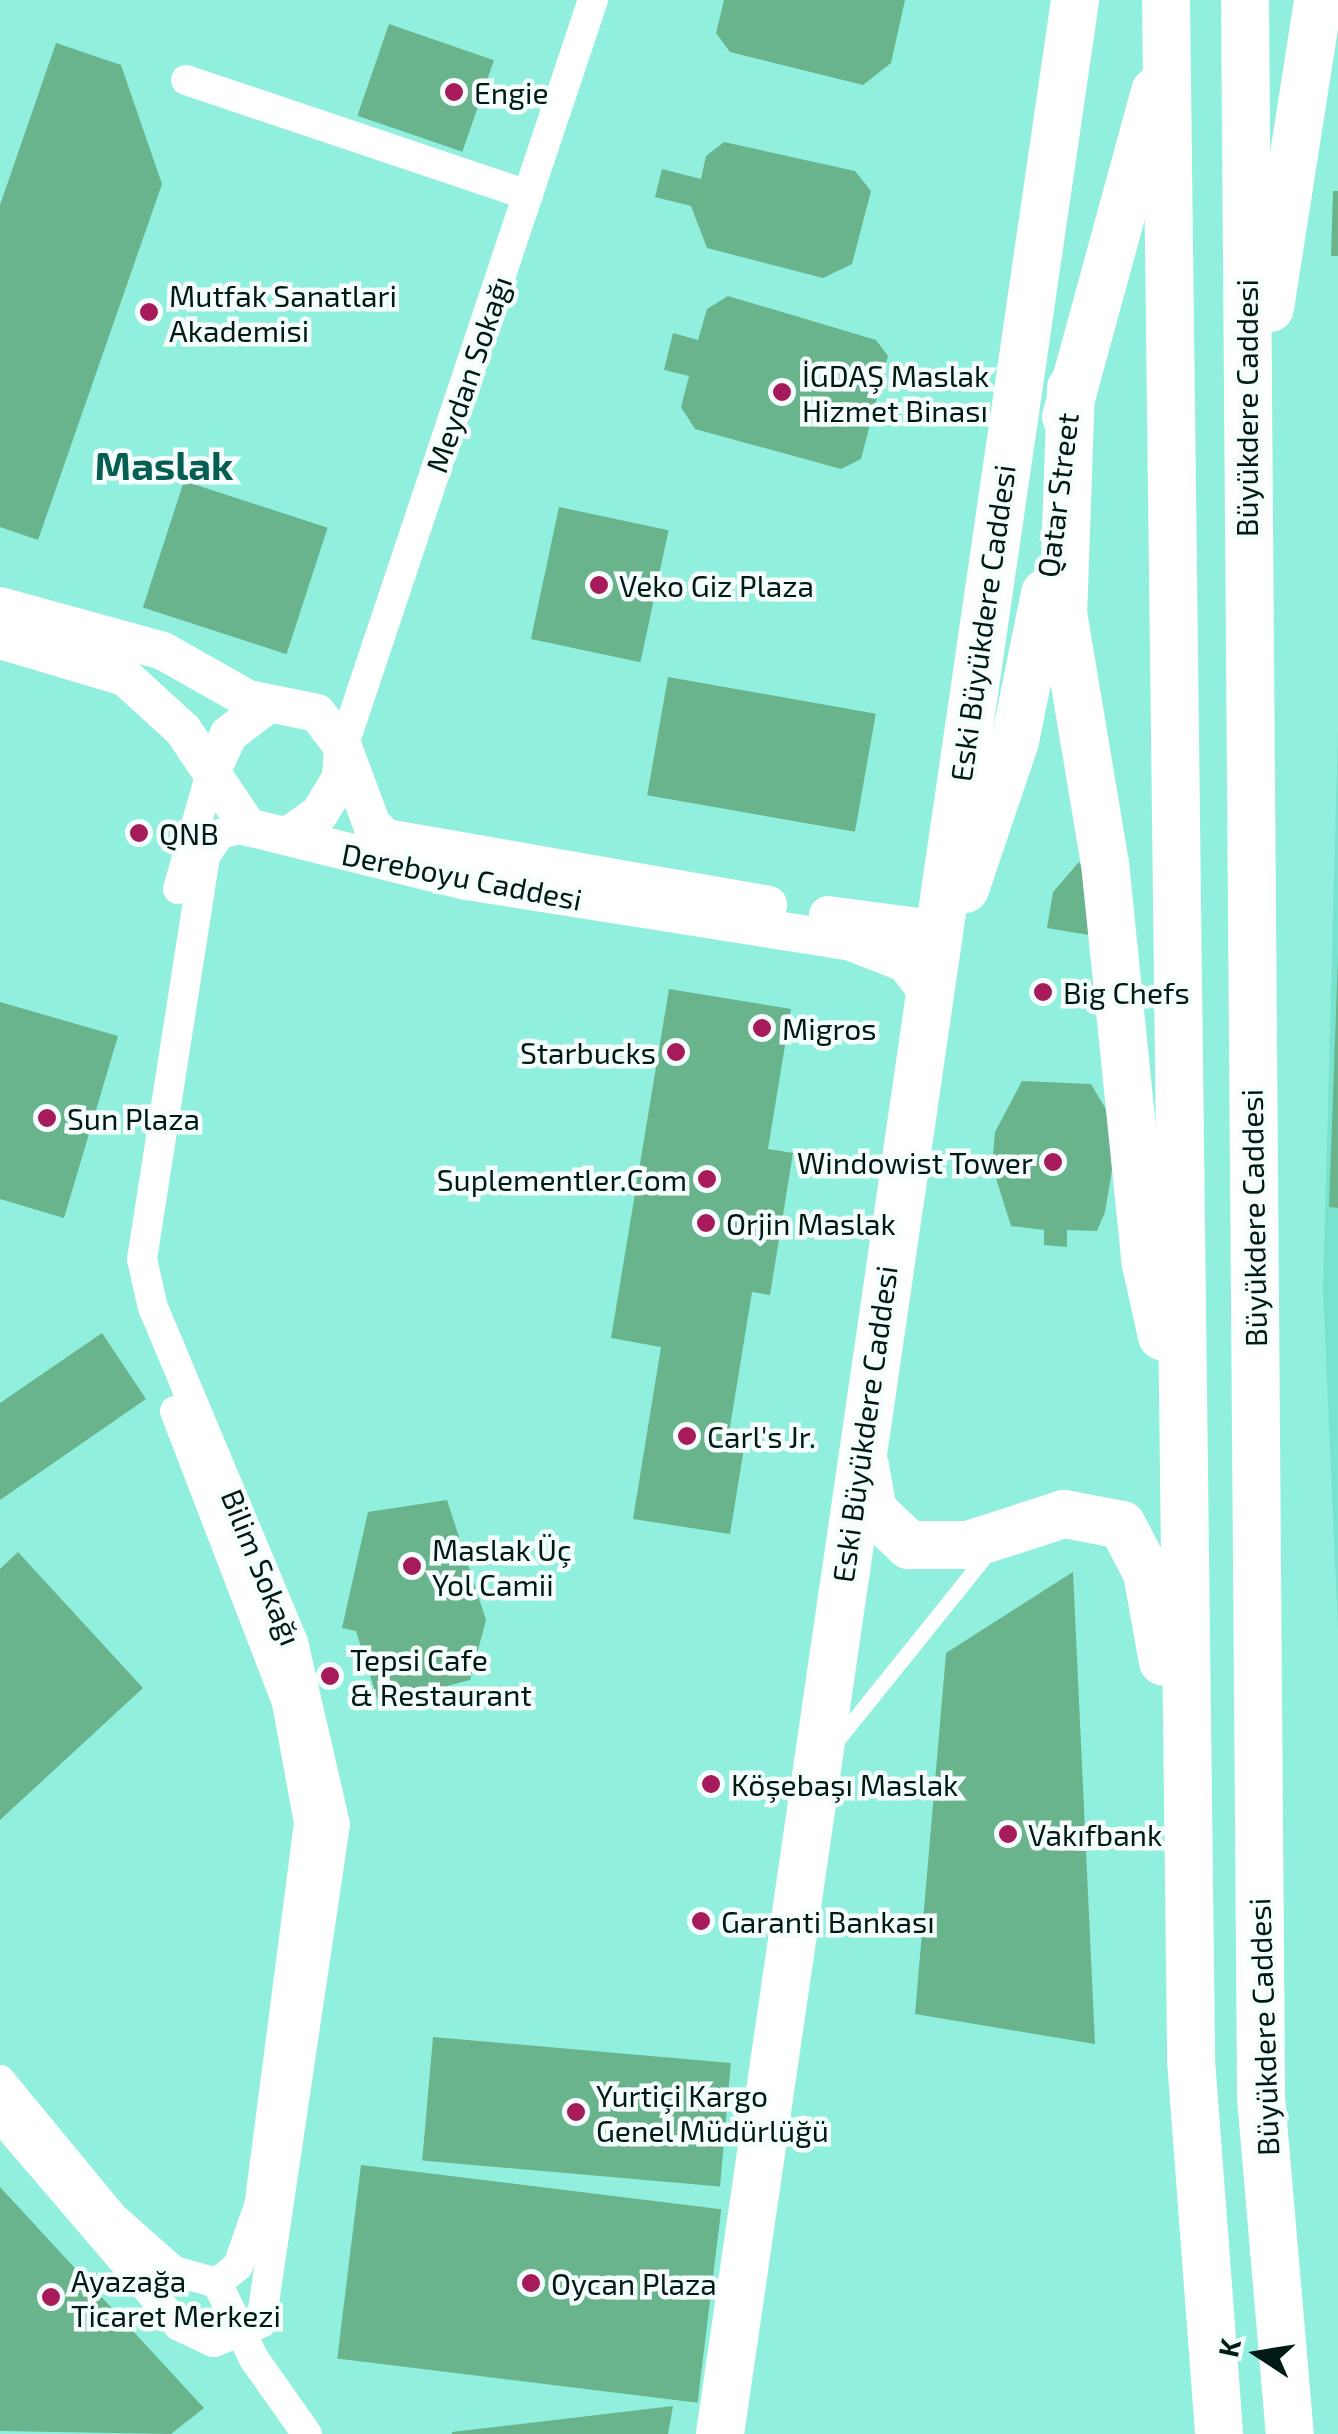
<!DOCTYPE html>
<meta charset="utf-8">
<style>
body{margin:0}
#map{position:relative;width:1338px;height:2434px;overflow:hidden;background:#90f0dd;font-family:"Exo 2",sans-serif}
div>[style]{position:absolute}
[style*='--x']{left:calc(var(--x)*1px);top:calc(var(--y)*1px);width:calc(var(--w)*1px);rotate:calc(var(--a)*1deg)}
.built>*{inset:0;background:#79e3cf}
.building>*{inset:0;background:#69b48d;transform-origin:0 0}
.service>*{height:15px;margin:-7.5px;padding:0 7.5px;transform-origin:7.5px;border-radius:7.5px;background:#fff}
.minor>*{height:30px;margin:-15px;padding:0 15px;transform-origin:15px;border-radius:15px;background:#fff}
.tertiary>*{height:38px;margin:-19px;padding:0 19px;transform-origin:19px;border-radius:19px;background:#fff}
.primary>*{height:48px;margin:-24px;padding:0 24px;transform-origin:24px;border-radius:24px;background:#fff}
.dots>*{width:28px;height:28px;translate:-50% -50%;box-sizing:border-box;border:5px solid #f5fefc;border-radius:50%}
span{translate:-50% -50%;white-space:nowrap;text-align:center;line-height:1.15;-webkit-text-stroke:9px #f5fefc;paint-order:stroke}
.poi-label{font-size:30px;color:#001a15}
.left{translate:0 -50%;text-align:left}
.right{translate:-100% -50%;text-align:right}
.street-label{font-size:30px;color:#001a15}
.district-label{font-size:40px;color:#065e52;font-weight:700}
.north{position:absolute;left:1208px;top:2304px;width:100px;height:100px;-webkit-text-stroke:8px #f5fefc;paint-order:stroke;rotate:282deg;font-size:28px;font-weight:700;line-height:40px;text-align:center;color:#001a15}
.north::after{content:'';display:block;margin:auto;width:35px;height:45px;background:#001a15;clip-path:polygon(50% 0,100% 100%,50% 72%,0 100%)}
</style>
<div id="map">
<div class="built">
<i style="clip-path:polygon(1338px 730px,1338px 1631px,1323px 1290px)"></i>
</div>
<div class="building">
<i style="clip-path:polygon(724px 0,905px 0,891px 63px,863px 85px,730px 52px,716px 33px)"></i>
<i style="left:389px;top:24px;width:111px;height:97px;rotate:19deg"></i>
<i style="clip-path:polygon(56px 43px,121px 65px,162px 184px,38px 540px,0 527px,0 205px)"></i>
<i style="clip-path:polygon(724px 142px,855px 171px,871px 191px,852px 264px,823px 278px,707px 248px,691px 206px,655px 197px,662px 169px,701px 179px,706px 156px)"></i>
<i style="clip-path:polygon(1333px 191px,1338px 191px,1338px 256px,1331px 256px)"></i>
<i style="clip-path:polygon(728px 296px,876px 340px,888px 356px,861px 459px,841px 469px,695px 429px,681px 407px,689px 376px,664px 370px,673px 333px,698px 340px,707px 309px)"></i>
<i style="left:184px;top:481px;width:151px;height:133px;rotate:18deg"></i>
<i style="left:559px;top:507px;width:112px;height:135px;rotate:12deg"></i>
<i style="left:668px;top:677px;width:211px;height:120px;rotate:10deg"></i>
<i style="clip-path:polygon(1079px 862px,1097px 892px,1089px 935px,1047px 928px,1053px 892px)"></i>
<i style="clip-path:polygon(1338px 956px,1338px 1208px,1329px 1207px)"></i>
<i style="clip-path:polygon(669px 989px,791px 1009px,768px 1149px,793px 1153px,770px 1295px,752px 1292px,729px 1433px,746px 1436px,730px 1534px,633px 1519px,661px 1347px,611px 1338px)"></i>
<i style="clip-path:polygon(0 1002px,118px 1036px,64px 1218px,0 1199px)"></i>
<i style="clip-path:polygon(1022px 1081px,1091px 1084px,1107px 1111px,1114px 1158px,1105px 1212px,1097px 1231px,1067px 1230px,1067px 1247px,1044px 1245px,1044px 1230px,1011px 1226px,992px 1166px,995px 1132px)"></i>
<i style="clip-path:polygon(102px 1333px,146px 1399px,0 1500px,0 1403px)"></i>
<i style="clip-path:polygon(447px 1500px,486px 1620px,470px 1680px,379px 1704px,356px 1631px,342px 1628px,368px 1512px)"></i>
<i style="clip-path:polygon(18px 1552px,143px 1688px,0 1820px,0 1569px)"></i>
<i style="clip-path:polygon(1073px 1572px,1095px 2044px,915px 2014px,946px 1653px)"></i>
<i style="left:433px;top:2037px;width:299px;height:124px;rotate:5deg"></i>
<i style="left:361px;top:2165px;width:363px;height:195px;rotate:7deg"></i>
<i style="clip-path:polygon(0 2187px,204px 2408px,171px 2434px,0 2431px)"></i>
<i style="clip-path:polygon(673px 2406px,668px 2434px,452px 2434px,452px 2432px)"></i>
</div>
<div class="service">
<i style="--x:835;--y:1743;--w:241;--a:-51.2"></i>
</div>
<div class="minor">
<i style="--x:186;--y:80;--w:361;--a:18.6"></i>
<i style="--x:343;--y:747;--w:788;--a:-71.5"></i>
<i style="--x:178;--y:889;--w:122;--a:-74.2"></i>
<i style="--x:175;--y:1411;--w:313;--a:69"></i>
<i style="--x:287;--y:1703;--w:122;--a:79.6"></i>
<i style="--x:309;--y:1823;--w:386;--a:97.4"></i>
<i style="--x:259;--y:2206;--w:64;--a:109.3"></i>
<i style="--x:238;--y:2266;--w:27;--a:141"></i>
<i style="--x:0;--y:2080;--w:178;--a:50.5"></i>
<i style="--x:113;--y:2217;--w:81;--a:41.5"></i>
<i style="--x:174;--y:2271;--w:45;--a:15.6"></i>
<i style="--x:0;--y:2117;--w:275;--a:49.4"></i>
<i style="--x:179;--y:2326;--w:38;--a:25"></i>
<i style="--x:214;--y:2342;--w:51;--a:-22"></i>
<i style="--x:261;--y:2323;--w:504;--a:-81.56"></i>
<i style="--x:335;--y:1824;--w:187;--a:-103"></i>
<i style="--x:293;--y:1642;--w:362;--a:-112.7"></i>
<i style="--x:153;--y:1308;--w:50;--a:-102.7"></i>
<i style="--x:142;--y:1259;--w:408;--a:-81.1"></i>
<i style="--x:205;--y:856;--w:27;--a:-56"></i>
<i style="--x:220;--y:834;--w:29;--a:-14"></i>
<i style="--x:217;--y:2283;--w:85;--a:64"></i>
<i style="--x:254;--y:2359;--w:92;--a:54.8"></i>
</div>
<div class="tertiary">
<i style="--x:0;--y:606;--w:169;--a:15.4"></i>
<i style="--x:163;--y:651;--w:98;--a:29.5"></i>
<i style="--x:248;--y:699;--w:70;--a:11.5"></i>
<i style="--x:317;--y:713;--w:43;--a:52.6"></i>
<i style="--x:343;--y:747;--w:31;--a:94"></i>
<i style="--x:341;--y:778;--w:42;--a:121.4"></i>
<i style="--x:319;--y:814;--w:38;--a:145"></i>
<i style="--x:0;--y:640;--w:130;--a:16.5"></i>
<i style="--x:125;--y:677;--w:79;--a:42.4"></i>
<i style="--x:183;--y:730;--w:117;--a:56.2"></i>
<i style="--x:248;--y:827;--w:226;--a:13.9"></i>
<i style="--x:467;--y:881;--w:389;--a:9"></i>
<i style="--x:851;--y:942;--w:58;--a:21.3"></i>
<i style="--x:905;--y:963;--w:34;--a:52"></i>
<i style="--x:343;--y:747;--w:83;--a:69.6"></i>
<i style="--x:372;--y:825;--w:19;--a:43"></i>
<i style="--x:386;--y:838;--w:388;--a:9.9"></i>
<i style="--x:211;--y:772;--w:42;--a:-64.7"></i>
<i style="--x:229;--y:734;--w:48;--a:-37.3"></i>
<i style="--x:828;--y:915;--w:107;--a:7.5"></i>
</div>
<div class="primary">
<i style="--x:1166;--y:0;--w:2060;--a:89.3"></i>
<i style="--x:1191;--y:2060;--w:375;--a:85.7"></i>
<i style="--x:1245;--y:0;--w:2098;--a:89.56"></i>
<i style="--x:1261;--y:2098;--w:337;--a:85.1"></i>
<i style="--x:1270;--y:308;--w:312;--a:-81.1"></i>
<i style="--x:1071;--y:388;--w:225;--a:92"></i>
<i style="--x:1063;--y:613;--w:254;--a:80.5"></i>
<i style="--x:1105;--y:863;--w:403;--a:84.2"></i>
<i style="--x:1146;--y:1264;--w:74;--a:77.5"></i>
<i style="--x:1066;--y:417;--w:338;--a:-74.7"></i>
<i style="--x:965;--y:889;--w:156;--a:-71.3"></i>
<i style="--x:1015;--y:741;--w:151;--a:-78.5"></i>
<i style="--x:865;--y:1466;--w:46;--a:79.9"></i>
<i style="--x:873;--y:1511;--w:50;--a:43.4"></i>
<i style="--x:909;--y:1545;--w:59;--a:0"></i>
<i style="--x:968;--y:1545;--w:101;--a:-17.9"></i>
<i style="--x:1064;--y:1514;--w:59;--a:10.7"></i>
<i style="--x:1122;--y:1525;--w:54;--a:62.5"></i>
<i style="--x:1147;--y:1573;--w:90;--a:79.8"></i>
<i style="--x:720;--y:2434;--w:2460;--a:-81.7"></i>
</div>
<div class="dots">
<i style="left:454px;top:92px;background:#a81b5b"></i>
<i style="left:149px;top:312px;background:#a81b5b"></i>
<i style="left:782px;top:392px;background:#a81b5b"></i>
<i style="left:599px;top:585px;background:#a81b5b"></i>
<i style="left:139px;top:833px;background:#a81b5b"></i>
<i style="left:1043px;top:992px;background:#a81b5b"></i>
<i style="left:762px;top:1028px;background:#a81b5b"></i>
<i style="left:676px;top:1052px;background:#a81b5b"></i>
<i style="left:47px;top:1118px;background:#a81b5b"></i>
<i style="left:1053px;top:1162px;background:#a81b5b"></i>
<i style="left:707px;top:1179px;background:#a81b5b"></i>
<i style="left:706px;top:1223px;background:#a81b5b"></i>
<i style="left:687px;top:1436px;background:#a81b5b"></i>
<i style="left:412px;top:1566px;background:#a81b5b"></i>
<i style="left:330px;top:1676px;background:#a81b5b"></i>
<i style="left:711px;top:1784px;background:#a81b5b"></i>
<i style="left:1008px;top:1834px;background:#a81b5b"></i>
<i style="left:701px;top:1921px;background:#a81b5b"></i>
<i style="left:576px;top:2112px;background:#a81b5b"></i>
<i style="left:531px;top:2283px;background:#a81b5b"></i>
<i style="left:51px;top:2297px;background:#a81b5b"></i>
</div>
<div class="poi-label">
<span class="left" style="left:474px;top:92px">Engie</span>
<span class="left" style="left:169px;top:312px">Mutfak Sanatlari<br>Akademisi</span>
<span class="left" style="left:802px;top:392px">İGDAŞ Maslak<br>Hizmet Binası</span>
<span class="left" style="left:619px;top:585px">Veko Giz Plaza</span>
<span class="left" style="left:159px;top:833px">QNB</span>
<span class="left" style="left:1063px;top:992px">Big Chefs</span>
<span class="left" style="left:782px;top:1028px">Migros</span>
<span class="right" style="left:656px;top:1052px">Starbucks</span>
<span class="left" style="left:67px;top:1118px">Sun Plaza</span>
<span class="right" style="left:1033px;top:1162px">Windowist Tower</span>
<span class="right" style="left:687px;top:1179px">Suplementler.Com</span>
<span class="left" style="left:726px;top:1223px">Orjin Maslak</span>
<span class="left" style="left:707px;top:1436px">Carl's Jr.</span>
<span class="left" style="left:432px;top:1566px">Maslak Üç<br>Yol Camii</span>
<span class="left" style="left:350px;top:1676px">Tepsi Cafe<br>&amp; Restaurant</span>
<span class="left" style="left:731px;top:1784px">Köşebaşı Maslak</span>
<span class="left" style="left:1028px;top:1834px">Vakıfbank</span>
<span class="left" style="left:721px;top:1921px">Garanti Bankası</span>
<span class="left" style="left:596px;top:2112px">Yurtiçi Kargo<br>Genel Müdürlüğü</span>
<span class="left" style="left:71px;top:2297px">Ayazağa<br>Ticaret Merkezi</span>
<span class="left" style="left:551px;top:2283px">Oycan Plaza</span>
</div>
<div class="street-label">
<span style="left:468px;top:374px;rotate:-71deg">Meydan Sokağı</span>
<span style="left:1246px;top:408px;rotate:-90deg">Büyükdere Caddesi</span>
<span style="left:1057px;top:495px;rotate:-83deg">Qatar Street</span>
<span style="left:982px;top:623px;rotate:-82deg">Eski Büyükdere Caddesi</span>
<span style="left:462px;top:876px;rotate:11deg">Dereboyu Caddesi</span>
<span style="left:1253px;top:1218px;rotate:-91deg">Büyükdere Caddesi</span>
<span style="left:864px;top:1424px;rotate:-82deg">Eski Büyükdere Caddesi</span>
<span style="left:262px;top:1567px;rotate:68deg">Bilim Sokağı</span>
<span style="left:1263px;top:2027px;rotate:-92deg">Büyükdere Caddesi</span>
</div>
<div class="district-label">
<span style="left:164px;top:464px">Maslak</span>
</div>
<div class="north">K</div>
</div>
